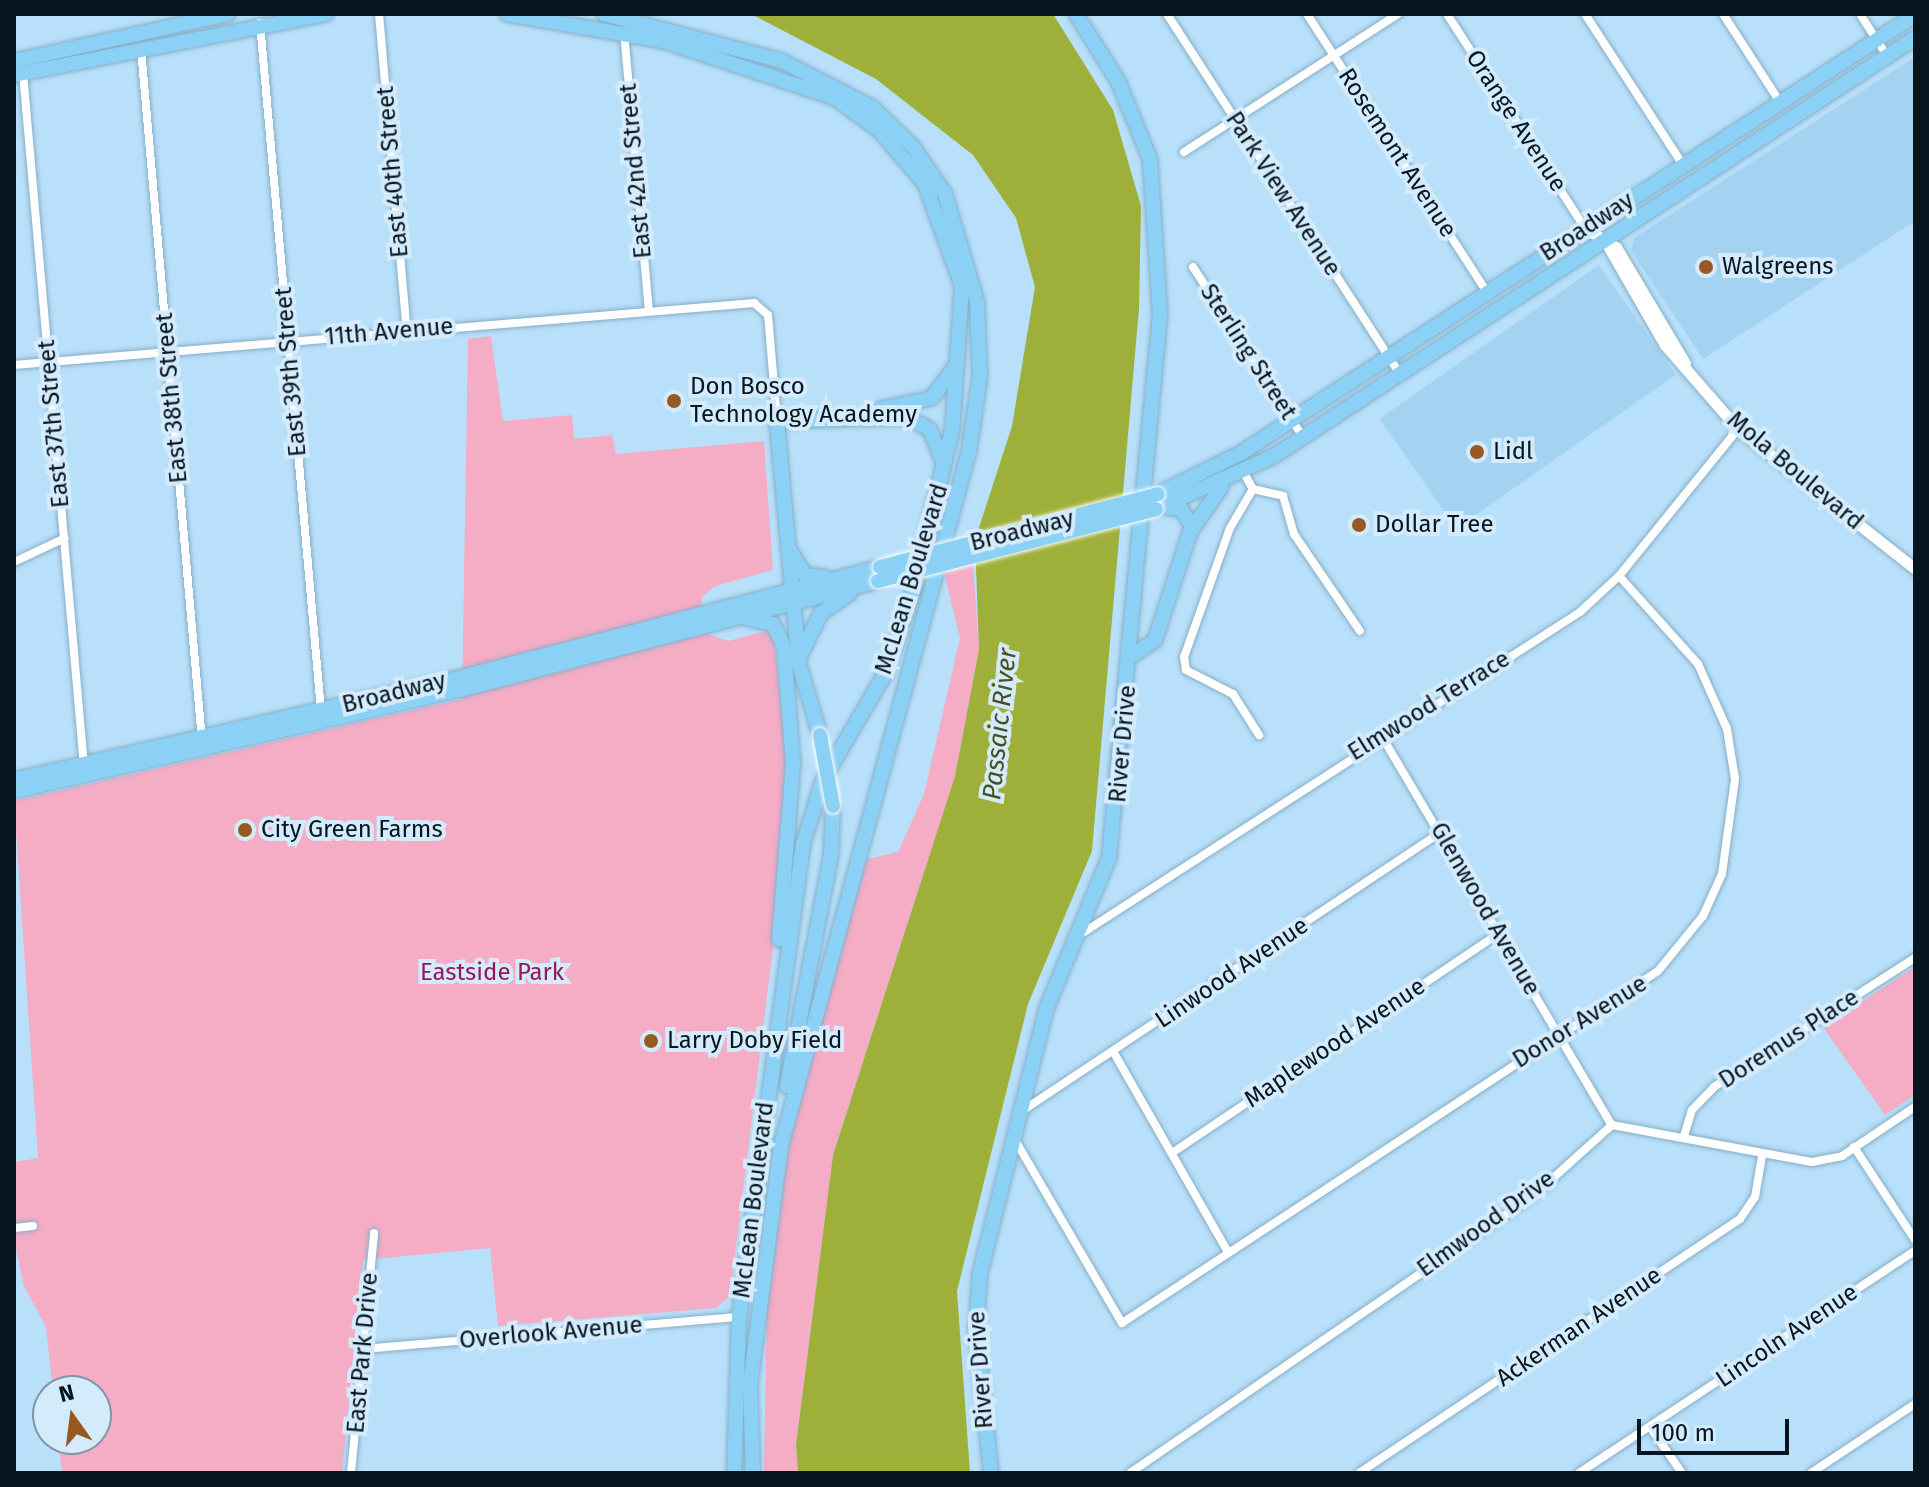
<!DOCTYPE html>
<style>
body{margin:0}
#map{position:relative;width:1929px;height:1487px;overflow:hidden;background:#b8e0fa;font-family:"Fira Sans",sans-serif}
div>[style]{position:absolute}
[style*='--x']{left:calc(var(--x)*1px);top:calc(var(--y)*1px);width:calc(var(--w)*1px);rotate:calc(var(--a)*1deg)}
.built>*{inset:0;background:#a4d3f1;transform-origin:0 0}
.green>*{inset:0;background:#f5acc5}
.water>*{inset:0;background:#9fb03a}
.roads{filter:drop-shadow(0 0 2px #87aec7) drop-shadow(0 0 2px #87aec7)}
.minor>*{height:8px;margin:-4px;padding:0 4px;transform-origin:4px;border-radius:4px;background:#fff}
.tertiary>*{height:11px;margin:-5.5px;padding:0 5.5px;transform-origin:5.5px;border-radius:5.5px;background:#fff}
.primary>*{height:14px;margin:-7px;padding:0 7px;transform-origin:7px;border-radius:7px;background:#8bd0f5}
.bridges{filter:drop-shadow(0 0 2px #fff) drop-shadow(0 0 2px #fff)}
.primary-bridge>*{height:14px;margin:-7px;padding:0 7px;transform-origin:7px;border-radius:7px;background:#8bd0f5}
.dots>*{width:22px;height:22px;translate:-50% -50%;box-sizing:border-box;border:4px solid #d3ebfb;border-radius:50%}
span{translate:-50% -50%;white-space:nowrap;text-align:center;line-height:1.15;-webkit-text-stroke:8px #d3ebfb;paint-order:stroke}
.street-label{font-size:24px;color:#07151f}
.poi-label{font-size:24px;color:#07151f}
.left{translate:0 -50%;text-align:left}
.park-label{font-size:24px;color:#9a1758}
.water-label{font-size:26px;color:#485021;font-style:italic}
.frame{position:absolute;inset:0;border:16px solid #07151f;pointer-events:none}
.north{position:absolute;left:32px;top:1375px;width:80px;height:80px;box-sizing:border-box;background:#d3ebfb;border:2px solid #8195a3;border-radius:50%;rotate:346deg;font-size:22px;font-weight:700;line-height:32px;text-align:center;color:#07151f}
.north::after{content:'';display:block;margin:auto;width:28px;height:36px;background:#985822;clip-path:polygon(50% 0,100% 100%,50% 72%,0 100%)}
.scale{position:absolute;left:1637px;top:1419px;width:152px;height:36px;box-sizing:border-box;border:4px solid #07151f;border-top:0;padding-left:10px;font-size:24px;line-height:28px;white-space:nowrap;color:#07151f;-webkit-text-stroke:6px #d3ebfb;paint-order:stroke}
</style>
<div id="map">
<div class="built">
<i style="clip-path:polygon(1915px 57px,1915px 221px,1703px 359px,1631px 251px,1634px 238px)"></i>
<i style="left:1599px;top:265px;width:134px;height:268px;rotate:55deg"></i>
</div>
<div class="green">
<i style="clip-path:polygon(491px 336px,503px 421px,572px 415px,574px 439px,612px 435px,616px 454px,764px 441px,773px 570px,715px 586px,702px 597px,701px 613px,710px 635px,728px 641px,773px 629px,786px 752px,785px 851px,730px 1296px,716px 1308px,498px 1326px,490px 1248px,363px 1260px,342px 1473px,62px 1473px,58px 1439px,96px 1439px,96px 1391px,53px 1391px,46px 1327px,24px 1286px,14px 1239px,14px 1162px,38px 1158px,14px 801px,462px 699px,468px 339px)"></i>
<i style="clip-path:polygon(973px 564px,979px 649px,955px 776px,833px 1155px,796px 1445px,798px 1473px,764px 1473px,767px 1292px,794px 1108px,867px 859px,898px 852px,924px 794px,960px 638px,944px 573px)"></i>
<i style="clip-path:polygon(1915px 967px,1915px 1095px,1885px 1115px,1823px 1027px)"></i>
</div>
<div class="water">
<i style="clip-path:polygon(751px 14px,1053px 14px,1113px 110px,1141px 206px,1139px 308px,1092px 851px,1028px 1004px,957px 1291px,970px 1473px,798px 1473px,796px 1445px,833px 1155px,955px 776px,979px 649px,975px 540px,1012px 426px,1035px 287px,1016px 218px,973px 155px,876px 79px)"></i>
</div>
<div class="roads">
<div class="minor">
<i style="--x:379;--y:14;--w:318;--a:85"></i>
<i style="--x:1167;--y:14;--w:427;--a:57.1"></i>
<i style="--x:1307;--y:14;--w:331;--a:57.1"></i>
<i style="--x:1447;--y:14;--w:255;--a:57.2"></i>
<i style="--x:1585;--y:14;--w:180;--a:57"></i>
<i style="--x:1723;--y:14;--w:105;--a:57.1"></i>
<i style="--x:1860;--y:14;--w:50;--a:57.3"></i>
<i style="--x:260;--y:23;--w:690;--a:84.93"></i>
<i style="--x:624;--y:32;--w:279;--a:84.9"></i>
<i style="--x:141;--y:49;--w:695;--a:84.96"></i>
<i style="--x:23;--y:73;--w:696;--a:84.97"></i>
<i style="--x:1184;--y:152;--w:255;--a:-32.8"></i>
<i style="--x:1193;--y:267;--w:202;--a:57.1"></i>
<i style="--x:14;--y:365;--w:743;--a:-4.79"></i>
<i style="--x:754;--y:303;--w:18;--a:41"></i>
<i style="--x:768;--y:315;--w:106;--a:85.1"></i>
<i style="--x:1244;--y:473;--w:18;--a:61"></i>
<i style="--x:1253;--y:489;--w:45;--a:120.5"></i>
<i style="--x:1230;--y:528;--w:137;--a:109.6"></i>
<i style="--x:1184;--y:657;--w:13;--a:81"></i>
<i style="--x:1186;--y:670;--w:53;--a:27.1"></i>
<i style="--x:1233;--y:694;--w:49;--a:57.6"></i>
<i style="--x:1253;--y:489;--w:31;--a:13"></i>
<i style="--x:1283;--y:496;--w:40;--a:74"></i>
<i style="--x:1294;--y:534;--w:117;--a:55.8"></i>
<i style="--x:14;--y:562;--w:56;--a:-25.2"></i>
<i style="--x:1381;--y:735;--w:453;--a:59.4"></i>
<i style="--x:1078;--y:936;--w:597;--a:-32.84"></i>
<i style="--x:1580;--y:612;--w:53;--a:-42.7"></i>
<i style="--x:1619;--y:576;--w:189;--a:-51"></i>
<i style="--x:1114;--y:1053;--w:229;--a:60.2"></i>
<i style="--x:1022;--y:1111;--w:503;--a:-33.66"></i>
<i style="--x:1684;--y:1136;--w:27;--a:-73"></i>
<i style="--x:1692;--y:1110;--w:32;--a:-46"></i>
<i style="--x:1714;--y:1087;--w:239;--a:-32.7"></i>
<i style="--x:1015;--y:1140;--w:212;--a:59.7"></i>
<i style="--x:1122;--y:1323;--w:641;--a:-33.29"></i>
<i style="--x:1658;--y:971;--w:71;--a:-50.7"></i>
<i style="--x:1703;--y:916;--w:46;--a:-65.7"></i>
<i style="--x:1722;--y:874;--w:96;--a:-82.2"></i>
<i style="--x:1735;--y:779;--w:51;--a:-99.1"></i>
<i style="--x:1727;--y:729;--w:71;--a:-114"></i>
<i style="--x:1698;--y:664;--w:118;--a:-131.9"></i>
<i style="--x:1854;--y:1147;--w:111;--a:56.7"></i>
<i style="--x:1172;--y:1153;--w:394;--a:-33.9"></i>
<i style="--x:14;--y:1228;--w:19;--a:-6"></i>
<i style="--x:364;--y:1349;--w:376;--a:-4.9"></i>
<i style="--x:1650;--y:1427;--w:56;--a:55.2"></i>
<i style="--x:351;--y:1473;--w:241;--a:-84.5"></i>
<i style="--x:1130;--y:1473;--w:488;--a:-34.5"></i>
<i style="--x:1532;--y:1197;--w:108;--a:-42"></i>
<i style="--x:1612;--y:1125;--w:203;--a:10.5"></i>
<i style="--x:1812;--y:1162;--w:31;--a:-11"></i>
<i style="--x:1842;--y:1156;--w:88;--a:-33.9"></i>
<i style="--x:1359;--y:1473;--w:458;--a:-33.7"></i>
<i style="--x:1740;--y:1219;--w:27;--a:-56"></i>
<i style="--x:1755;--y:1197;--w:42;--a:-80.3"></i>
<i style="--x:1579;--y:1473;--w:403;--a:-33.5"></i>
<i style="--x:1811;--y:1473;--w:125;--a:-33.6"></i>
</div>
<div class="tertiary">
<i style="--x:1585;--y:228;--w:36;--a:32"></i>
<i style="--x:1616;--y:247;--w:135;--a:59.3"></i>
<i style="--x:1604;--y:239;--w:122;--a:60.1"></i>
<i style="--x:1665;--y:345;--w:111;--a:49"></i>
<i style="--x:1738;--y:429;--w:226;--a:38.3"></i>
</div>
<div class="primary">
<i style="--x:507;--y:14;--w:159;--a:9.8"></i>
<i style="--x:664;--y:41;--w:180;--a:18.4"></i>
<i style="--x:835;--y:98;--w:54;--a:36"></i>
<i style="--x:879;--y:130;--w:71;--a:49.6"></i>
<i style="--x:925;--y:184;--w:109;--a:70.1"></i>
<i style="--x:962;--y:286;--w:145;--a:93.9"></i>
<i style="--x:952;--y:431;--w:164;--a:103.8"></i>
<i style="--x:913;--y:590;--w:86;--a:108.2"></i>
<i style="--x:886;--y:672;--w:125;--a:120.3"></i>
<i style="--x:823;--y:780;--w:67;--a:107.4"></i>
<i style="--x:803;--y:844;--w:477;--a:97.7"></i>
<i style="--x:739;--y:1317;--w:156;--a:91.8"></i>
<i style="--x:604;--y:14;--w:184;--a:14.8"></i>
<i style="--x:782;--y:61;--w:102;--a:27.3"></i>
<i style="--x:873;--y:108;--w:56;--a:44.3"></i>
<i style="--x:913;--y:147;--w:57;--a:55.8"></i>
<i style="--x:945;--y:194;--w:113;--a:73.5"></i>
<i style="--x:977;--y:302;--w:74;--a:87.7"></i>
<i style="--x:980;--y:376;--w:76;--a:98.3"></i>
<i style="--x:969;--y:451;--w:720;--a:105.14"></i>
<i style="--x:781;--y:1146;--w:240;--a:97.4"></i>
<i style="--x:750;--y:1384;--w:89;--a:88.1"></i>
<i style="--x:14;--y:61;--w:219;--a:-12.4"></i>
<i style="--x:14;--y:75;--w:318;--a:-11.1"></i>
<i style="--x:881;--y:409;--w:52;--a:-12.2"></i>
<i style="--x:932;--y:398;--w:42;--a:-53.7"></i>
<i style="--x:1158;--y:494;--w:93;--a:-26.3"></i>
<i style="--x:1241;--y:453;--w:804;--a:-33.02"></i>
<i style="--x:1156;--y:509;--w:129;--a:-24.2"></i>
<i style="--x:1274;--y:456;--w:765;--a:-33.11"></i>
<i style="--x:1190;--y:532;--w:55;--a:-55.4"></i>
<i style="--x:789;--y:549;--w:31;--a:58"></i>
<i style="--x:805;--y:575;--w:20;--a:6"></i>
<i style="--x:746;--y:618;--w:28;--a:13"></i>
<i style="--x:773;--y:624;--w:25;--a:64"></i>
<i style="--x:784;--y:647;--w:116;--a:85.6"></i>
<i style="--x:793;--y:763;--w:177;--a:94.5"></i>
<i style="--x:800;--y:656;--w:48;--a:-64"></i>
<i style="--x:821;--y:613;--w:34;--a:-34"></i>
<i style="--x:1130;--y:657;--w:30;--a:-34"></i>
<i style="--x:1155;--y:640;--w:120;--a:-72"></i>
<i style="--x:1192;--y:526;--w:20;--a:-123"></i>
<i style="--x:1181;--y:509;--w:15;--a:-172"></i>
<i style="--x:820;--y:735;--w:74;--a:-106.5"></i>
<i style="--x:799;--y:664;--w:244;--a:-95.2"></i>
<i style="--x:777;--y:421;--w:130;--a:-1.8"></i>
<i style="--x:907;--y:417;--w:26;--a:29"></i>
<i style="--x:930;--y:430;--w:37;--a:68"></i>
<i style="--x:14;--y:780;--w:456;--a:-12.9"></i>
<i style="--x:458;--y:678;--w:436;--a:-14.7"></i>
<i style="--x:14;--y:791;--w:457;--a:-12.8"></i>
<i style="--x:460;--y:690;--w:432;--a:-14.6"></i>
<i style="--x:787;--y:1086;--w:235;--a:-79.2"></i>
<i style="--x:831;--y:855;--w:49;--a:-87.7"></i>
<i style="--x:991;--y:1473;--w:146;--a:-95.9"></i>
<i style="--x:976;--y:1328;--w:55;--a:-85.8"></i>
<i style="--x:980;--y:1273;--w:274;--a:-75.9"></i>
<i style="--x:1047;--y:1007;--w:161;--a:-67.4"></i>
<i style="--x:1109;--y:858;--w:546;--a:-84.64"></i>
<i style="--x:1160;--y:314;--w:155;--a:-93.7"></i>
<i style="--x:1150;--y:159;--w:84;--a:-112.3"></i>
<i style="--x:1118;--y:81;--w:79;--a:-122.1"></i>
</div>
</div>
<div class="bridges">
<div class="primary-bridge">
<i style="--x:880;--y:567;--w:287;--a:-14.7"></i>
<i style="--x:878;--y:581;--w:287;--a:-14.5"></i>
<i style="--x:820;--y:735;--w:72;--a:79.6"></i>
</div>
</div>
<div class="dots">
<i style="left:1706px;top:267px;background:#985822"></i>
<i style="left:674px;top:401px;background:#985822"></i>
<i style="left:1477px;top:452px;background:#985822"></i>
<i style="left:1359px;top:525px;background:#985822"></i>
<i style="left:245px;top:830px;background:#985822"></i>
<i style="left:651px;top:1041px;background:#985822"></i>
</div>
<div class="street-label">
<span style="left:1516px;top:121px;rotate:57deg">Orange Avenue</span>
<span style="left:1397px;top:153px;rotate:57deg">Rosemont Avenue</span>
<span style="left:636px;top:171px;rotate:-95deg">East 42nd Street</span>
<span style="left:393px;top:172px;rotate:-95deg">East 40th Street</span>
<span style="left:1283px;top:194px;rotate:57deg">Park View Avenue</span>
<span style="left:1587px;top:227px;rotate:-33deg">Broadway</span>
<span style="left:389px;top:332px;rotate:-5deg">11th Avenue</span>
<span style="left:1248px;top:352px;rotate:57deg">Sterling Street</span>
<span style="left:291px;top:372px;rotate:-95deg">East 39th Street</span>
<span style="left:172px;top:398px;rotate:-95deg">East 38th Street</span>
<span style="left:54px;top:424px;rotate:-95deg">East 37th Street</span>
<span style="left:1795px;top:471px;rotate:40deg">Mola Boulevard</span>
<span style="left:1022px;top:531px;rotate:-14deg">Broadway</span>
<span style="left:912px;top:579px;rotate:-73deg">McLean Boulevard</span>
<span style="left:394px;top:693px;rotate:-14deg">Broadway</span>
<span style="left:1429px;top:706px;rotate:-32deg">Elmwood Terrace</span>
<span style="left:1123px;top:744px;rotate:-85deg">River Drive</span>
<span style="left:1485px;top:909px;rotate:60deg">Glenwood Avenue</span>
<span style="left:1232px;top:973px;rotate:-34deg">Linwood Avenue</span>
<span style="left:1580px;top:1022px;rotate:-32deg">Donor Avenue</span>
<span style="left:1789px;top:1039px;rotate:-33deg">Doremus Place</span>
<span style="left:1335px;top:1043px;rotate:-34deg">Maplewood Avenue</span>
<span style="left:754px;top:1200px;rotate:-83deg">McLean Boulevard</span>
<span style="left:1486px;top:1224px;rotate:-36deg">Elmwood Drive</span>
<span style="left:1579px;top:1327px;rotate:-34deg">Ackerman Avenue</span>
<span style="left:551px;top:1333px;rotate:-5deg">Overlook Avenue</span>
<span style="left:1787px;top:1336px;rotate:-34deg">Lincoln Avenue</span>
<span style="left:363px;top:1353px;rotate:-85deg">East Park Drive</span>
<span style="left:981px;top:1370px;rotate:-94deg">River Drive</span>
</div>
<div class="poi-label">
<span class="left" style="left:1722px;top:267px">Walgreens</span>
<span class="left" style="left:690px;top:401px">Don Bosco<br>Technology Academy</span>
<span class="left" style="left:1493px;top:452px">Lidl</span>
<span class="left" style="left:1375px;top:525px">Dollar Tree</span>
<span class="left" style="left:261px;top:830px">City Green Farms</span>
<span class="left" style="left:667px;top:1041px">Larry Doby Field</span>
</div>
<div class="park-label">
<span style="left:492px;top:973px">Eastside Park</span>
</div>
<div class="water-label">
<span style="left:1000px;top:724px;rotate:-84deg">Passaic River</span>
</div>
<div class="frame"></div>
<div class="north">N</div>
<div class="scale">100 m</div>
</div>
